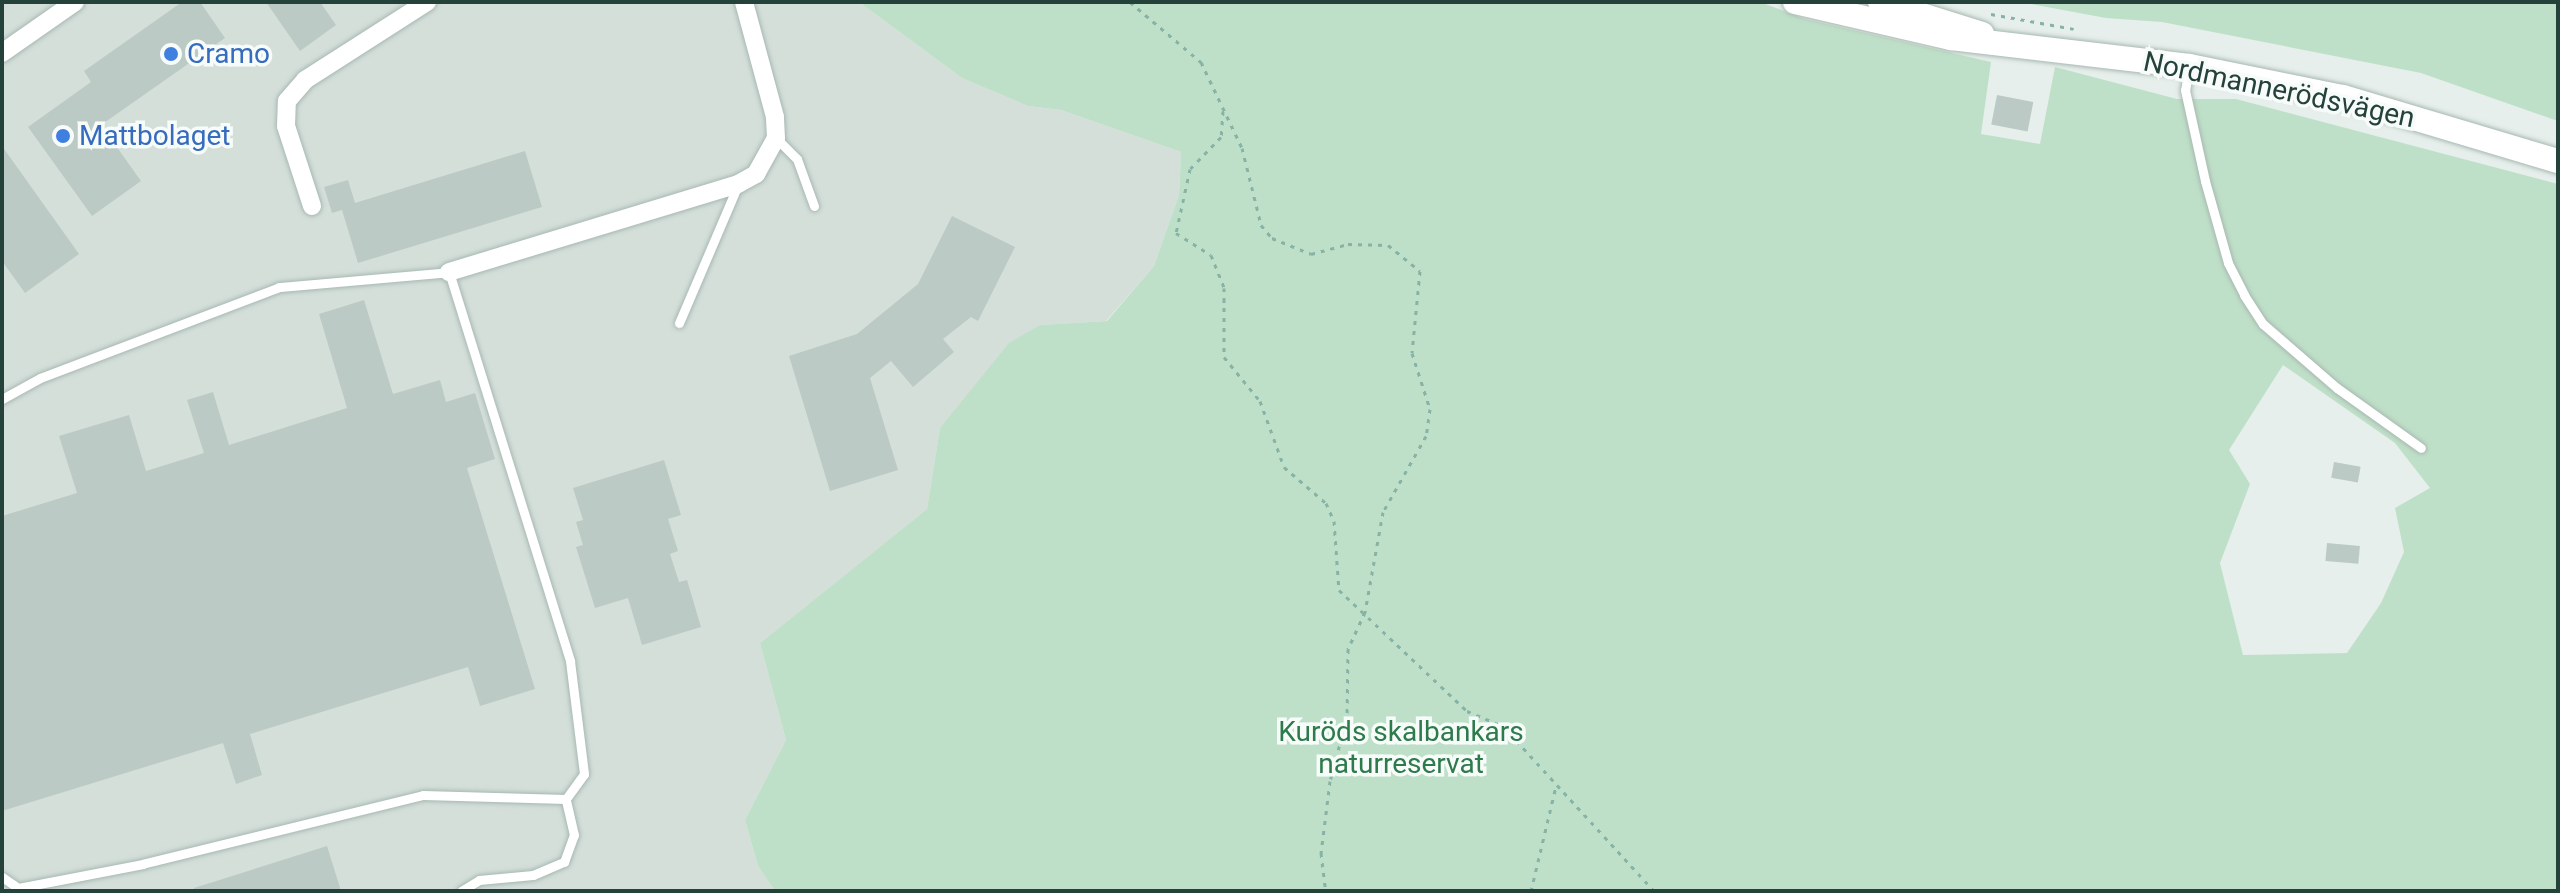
<!DOCTYPE html>
<meta charset="utf-8">
<style>
body{margin:0}
#map{position:relative;width:2560px;height:893px;overflow:hidden;background:#e6efeb;font-family:Roboto,sans-serif}
div>[style]{position:absolute}
[style*='--x']{left:calc(var(--x)*1px);top:calc(var(--y)*1px);width:calc(var(--w)*1px);rotate:calc(var(--a)*1deg)}
.built>*{inset:0;background:#d4dfda}
.green>*{inset:0;background:#bfe0c8}
.building>*{inset:0;background:#bbcac4;transform-origin:0 0}
.path>*{height:3px;margin-top:-1.5px;transform-origin:0;background:repeating-linear-gradient(90deg,#86b3a5 0 4px,transparent 0 10px)}
.roads{filter:drop-shadow(0 0 2px #a8b8b2) drop-shadow(0 0 2px #a8b8b2)}
.service>*{height:9px;margin:-4.5px;padding:0 4.5px;transform-origin:4.5px;border-radius:4.5px;background:#fff}
.minor>*{height:18px;margin:-9px;padding:0 9px;transform-origin:9px;border-radius:9px;background:#fff}
.secondary>*{height:24px;margin:-12px;padding:0 12px;transform-origin:12px;border-radius:12px;background:#fff}
.dots>*{width:22px;height:22px;translate:-50% -50%;box-sizing:border-box;border:4px solid #f7fbf9;border-radius:50%}
span{translate:-50% -50%;white-space:nowrap;text-align:center;line-height:1.15;-webkit-text-stroke:7px #f7fbf9;paint-order:stroke}
.shop-label{font-size:28px;color:#366cbe}
.left{translate:0 -50%;text-align:left}
.street-label{font-size:28px;color:#24423a}
.park-label{font-size:28px;color:#2d7a4b}
.frame{position:absolute;inset:0;border:4px solid #24423a;pointer-events:none}
</style>
<div id="map">
<div class="built">
<i style="clip-path:polygon(2px 2px,859px 2px,962px 78px,1028px 106px,1061px 110px,1181px 152px,1179px 195px,1154px 266px,1106px 321px,1040px 325px,940px 428px,927px 509px,760px 643px,786px 740px,745px 820px,758px 866px,775px 891px,2px 891px)"></i>
</div>
<div class="green">
<i style="clip-path:polygon(evenodd,859px 2px,1760px 2px,1805px 19px,1991px 62px,1981px 134px,2040px 144px,2055px 67px,2177px 99px,2236px 99px,2558px 184px,2558px 891px,775px 891px,758px 866px,745px 820px,786px 740px,760px 643px,927px 509px,940px 428px,1009px 343px,1040px 325px,1107px 321px,1154px 266px,1179px 195px,1181px 152px,1061px 110px,1028px 106px,962px 78px,859px 2px,2283px 365px,2395px 443px,2430px 488px,2395px 508px,2404px 552px,2381px 603px,2347px 653px,2243px 655px,2220px 563px,2250px 484px,2229px 450px,2283px 365px)"></i>
<i style="clip-path:polygon(2020px 2px,2558px 2px,2558px 121px,2421px 73px,2162px 22px,2106px 18px)"></i>
</div>
<div class="building">
<i style="clip-path:polygon(182px 2px,200px 2px,225px 38px,101px 125px,141px 181px,92px 216px,28px 127px,91px 82px,84px 71px)"></i>
<i style="clip-path:polygon(266px 2px,320px 2px,336px 25px,300px 51px)"></i>
<i style="left:1997px;top:95px;width:37px;height:30px;rotate:11deg"></i>
<i style="clip-path:polygon(2px 146px,79px 254px,25px 293px,2px 261px)"></i>
<i style="clip-path:polygon(525px 151px,542px 207px,358px 263px,342px 210px,332px 213px,324px 187px,348px 180px,355px 203px)"></i>
<i style="clip-path:polygon(952px 216px,1015px 247px,978px 321px,971px 317px,943px 339px,954px 352px,913px 387px,891px 361px,870px 378px,898px 470px,830px 491px,789px 356px,857px 334px,918px 284px)"></i>
<i style="clip-path:polygon(364px 300px,393px 394px,440px 380px,446px 402px,475px 393px,495px 459px,467px 468px,535px 689px,480px 706px,468px 667px,250px 734px,262px 775px,236px 784px,223px 743px,2px 811px,2px 516px,77px 493px,59px 436px,129px 415px,146px 471px,204px 453px,187px 400px,213px 392px,229px 445px,347px 408px,319px 314px)"></i>
<i style="clip-path:polygon(664px 460px,681px 515px,668px 519px,678px 551px,670px 554px,679px 582px,687px 580px,701px 627px,642px 645px,628px 598px,595px 608px,576px 547px,583px 545px,576px 522px,583px 520px,573px 488px)"></i>
<i style="left:2334px;top:462px;width:27px;height:16px;rotate:10deg"></i>
<i style="left:2327px;top:543px;width:33px;height:18px;rotate:5deg"></i>
<i style="clip-path:polygon(327px 846px,341px 891px,195px 891px,194px 888px)"></i>
</div>
<div class="path">
<i style="--x:1130;--y:2;--w:93;--a:40.2"></i>
<i style="--x:1201;--y:62;--w:95;--a:64.5"></i>
<i style="--x:1242;--y:148;--w:79;--a:76.1"></i>
<i style="--x:1261;--y:225;--w:17;--a:50"></i>
<i style="--x:1272;--y:238;--w:42;--a:22.3"></i>
<i style="--x:1311;--y:254;--w:38;--a:-15"></i>
<i style="--x:1348;--y:244;--w:40;--a:1.4"></i>
<i style="--x:1388;--y:245;--w:41;--a:39.1"></i>
<i style="--x:1420;--y:271;--w:82;--a:95.6"></i>
<i style="--x:1412;--y:353;--w:59;--a:72.2"></i>
<i style="--x:1430;--y:409;--w:27;--a:98"></i>
<i style="--x:1426;--y:436;--w:87;--a:119.5"></i>
<i style="--x:1383;--y:512;--w:102;--a:100.2"></i>
<i style="--x:1365;--y:612;--w:41;--a:114.7"></i>
<i style="--x:1348;--y:649;--w:68;--a:90.8"></i>
<i style="--x:1347;--y:717;--w:66;--a:104.9"></i>
<i style="--x:1330;--y:781;--w:73;--a:97.1"></i>
<i style="--x:1321;--y:853;--w:38;--a:83"></i>
<i style="--x:1991;--y:14;--w:84;--a:10.2"></i>
<i style="--x:1223;--y:111;--w:26;--a:94"></i>
<i style="--x:1221;--y:137;--w:45;--a:134.1"></i>
<i style="--x:1190;--y:169;--w:66;--a:102.3"></i>
<i style="--x:1176;--y:233;--w:41;--a:32.2"></i>
<i style="--x:1211;--y:255;--w:35;--a:68"></i>
<i style="--x:1224;--y:288;--w:69;--a:90"></i>
<i style="--x:1224;--y:357;--w:57;--a:50.7"></i>
<i style="--x:1260;--y:401;--w:70;--a:70"></i>
<i style="--x:1284;--y:467;--w:55;--a:40.6"></i>
<i style="--x:1326;--y:503;--w:20;--a:66"></i>
<i style="--x:1334;--y:521;--w:69;--a:85.9"></i>
<i style="--x:1339;--y:590;--w:176;--a:43.4"></i>
<i style="--x:1467;--y:711;--w:39;--a:23"></i>
<i style="--x:1503;--y:726;--w:224;--a:47.5"></i>
<i style="--x:1531;--y:891;--w:108;--a:-76.6"></i>
</div>
<div class="roads">
<div class="service">
<i style="--x:2189;--y:66;--w:24;--a:99"></i>
<i style="--x:2185;--y:90;--w:93;--a:77.6"></i>
<i style="--x:2205;--y:181;--w:85;--a:74.3"></i>
<i style="--x:2228;--y:263;--w:36;--a:63"></i>
<i style="--x:2244;--y:295;--w:35;--a:57"></i>
<i style="--x:2263;--y:324;--w:98;--a:40.9"></i>
<i style="--x:2337;--y:388;--w:103;--a:35.5"></i>
<i style="--x:776;--y:138;--w:30;--a:45"></i>
<i style="--x:797;--y:159;--w:50;--a:70.1"></i>
<i style="--x:679;--y:323;--w:148;--a:-66.9"></i>
<i style="--x:2;--y:399;--w:43;--a:-28.9"></i>
<i style="--x:40;--y:378;--w:256;--a:-20.8"></i>
<i style="--x:279;--y:287;--w:171;--a:-5"></i>
<i style="--x:449;--y:272;--w:407;--a:72.7"></i>
<i style="--x:570;--y:661;--w:114;--a:82.9"></i>
<i style="--x:584;--y:774;--w:31;--a:126"></i>
<i style="--x:566;--y:799;--w:143;--a:-178.4"></i>
<i style="--x:423;--y:795;--w:288;--a:166.2"></i>
<i style="--x:143;--y:864;--w:127;--a:169.1"></i>
<i style="--x:18;--y:888;--w:19;--a:-145"></i>
<i style="--x:461;--y:891;--w:21;--a:-31"></i>
<i style="--x:479;--y:880;--w:54;--a:-5.3"></i>
<i style="--x:533;--y:875;--w:34;--a:-23"></i>
<i style="--x:564;--y:862;--w:29;--a:-70"></i>
<i style="--x:574;--y:835;--w:37;--a:-103"></i>
</div>
<div class="minor">
<i style="--x:2;--y:53;--w:89;--a:-34.9"></i>
<i style="--x:312;--y:206;--w:84;--a:-108"></i>
<i style="--x:286;--y:126;--w:25;--a:-88"></i>
<i style="--x:287;--y:101;--w:28;--a:-49"></i>
<i style="--x:305;--y:80;--w:145;--a:-32.6"></i>
<i style="--x:449;--y:272;--w:302;--a:-16.9"></i>
<i style="--x:738;--y:184;--w:21;--a:-29"></i>
<i style="--x:756;--y:174;--w:41;--a:-60.9"></i>
<i style="--x:776;--y:138;--w:21;--a:-93"></i>
<i style="--x:775;--y:117;--w:119;--a:-105.1"></i>
</div>
<div class="secondary">
<i style="--x:1795;--y:2;--w:160;--a:13"></i>
<i style="--x:1951;--y:38;--w:240;--a:6.7"></i>
<i style="--x:2189;--y:66;--w:157;--a:11.4"></i>
<i style="--x:2343;--y:97;--w:224;--a:16.6"></i>
<i style="--x:1880;--y:2;--w:107;--a:17.4"></i>
</div>
</div>
<div class="dots">
<i style="left:171px;top:54px;background:#3f7fe0"></i>
<i style="left:63px;top:136px;background:#3f7fe0"></i>
</div>
<div class="shop-label">
<span class="left" style="left:187px;top:54px">Cramo</span>
<span class="left" style="left:79px;top:136px">Mattbolaget</span>
</div>
<div class="street-label">
<span style="left:2279px;top:90px;rotate:12deg">Nordmannerödsvägen</span>
</div>
<div class="park-label">
<span style="left:1401px;top:748px">Kuröds skalbankars<br>naturreservat</span>
</div>
<div class="frame"></div>
</div>
